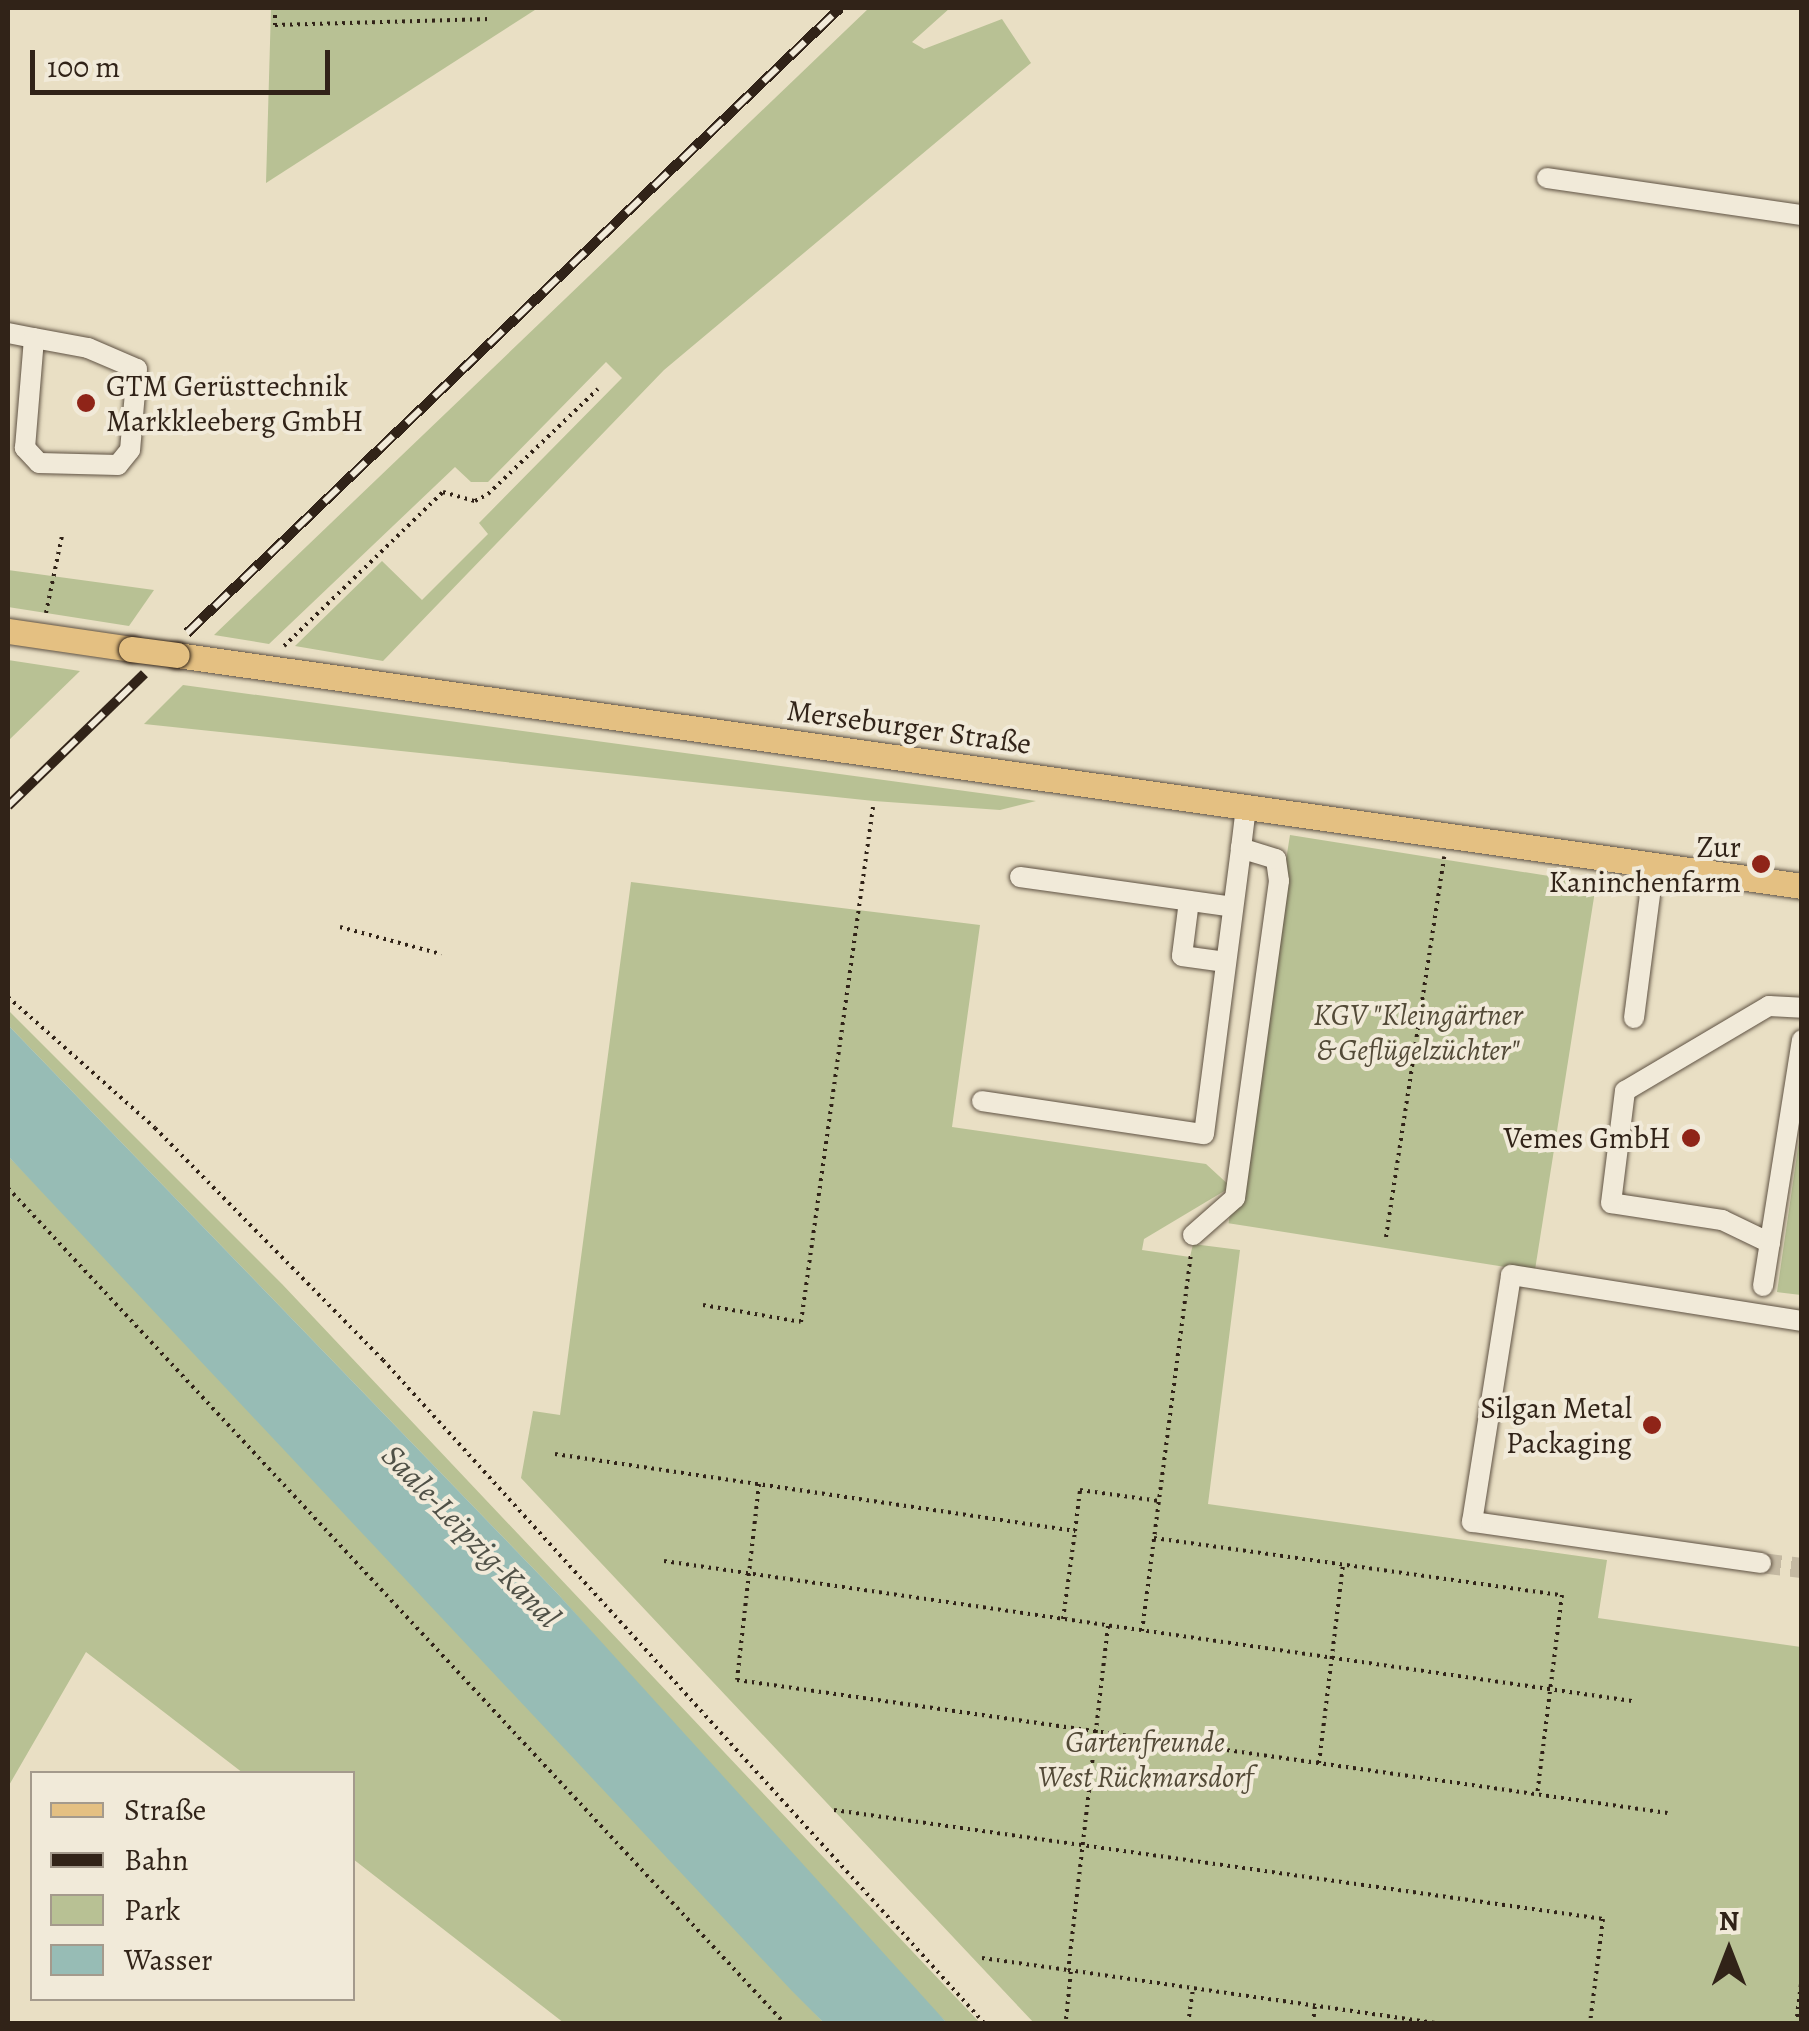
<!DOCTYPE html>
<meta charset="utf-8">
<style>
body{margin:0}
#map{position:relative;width:1809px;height:2031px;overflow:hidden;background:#e9dfc4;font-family:Alegreya,serif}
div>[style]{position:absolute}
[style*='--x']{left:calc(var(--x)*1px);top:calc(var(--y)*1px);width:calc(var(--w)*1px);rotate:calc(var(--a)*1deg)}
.green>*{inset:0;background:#b8c194;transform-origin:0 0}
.water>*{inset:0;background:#97bcb5}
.minor-tunnel>*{height:20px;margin-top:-10px;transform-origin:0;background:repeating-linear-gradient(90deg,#c4b9a2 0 20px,transparent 0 30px)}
.path>*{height:4px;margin-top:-2px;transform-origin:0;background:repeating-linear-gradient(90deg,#312318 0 2.5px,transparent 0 7.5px)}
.roads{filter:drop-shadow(0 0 2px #5f5243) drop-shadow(0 0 2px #5f5243)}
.minor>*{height:20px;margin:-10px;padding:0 10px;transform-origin:10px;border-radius:10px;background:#f1ead9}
.major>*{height:25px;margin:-12.5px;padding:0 12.5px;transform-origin:12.5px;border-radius:12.5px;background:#e4c082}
.rail>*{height:10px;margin-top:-5px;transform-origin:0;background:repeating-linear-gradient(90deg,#f1ead9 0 19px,#312318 0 38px);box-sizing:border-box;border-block:2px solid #312318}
.bridges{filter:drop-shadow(0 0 2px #312318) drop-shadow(0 0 2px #312318)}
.major-bridge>*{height:25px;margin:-12.5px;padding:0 12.5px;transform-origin:12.5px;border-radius:12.5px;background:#e4c082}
.dots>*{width:28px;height:28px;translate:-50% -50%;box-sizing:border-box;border:5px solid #f1ead9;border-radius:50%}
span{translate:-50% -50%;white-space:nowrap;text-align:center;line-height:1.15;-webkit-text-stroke:8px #f1ead9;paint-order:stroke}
.poi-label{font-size:30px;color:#312318}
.left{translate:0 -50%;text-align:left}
.right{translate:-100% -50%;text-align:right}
.street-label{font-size:30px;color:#312318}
.park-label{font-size:30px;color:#534a37;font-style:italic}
.water-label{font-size:32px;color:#505147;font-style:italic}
.frame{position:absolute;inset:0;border:10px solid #312318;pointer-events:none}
.legend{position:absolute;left:30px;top:1771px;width:325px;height:230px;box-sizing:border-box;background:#f1ead9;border:2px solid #a49a8c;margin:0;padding:12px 18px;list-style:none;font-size:30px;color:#312318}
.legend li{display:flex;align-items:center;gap:20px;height:50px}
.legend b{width:50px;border:2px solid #a49a8c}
.north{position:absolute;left:1679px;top:1901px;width:100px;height:100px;-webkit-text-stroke:8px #f1ead9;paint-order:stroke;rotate:0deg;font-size:28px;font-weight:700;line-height:40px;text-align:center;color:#312318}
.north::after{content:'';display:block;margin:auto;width:35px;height:45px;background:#312318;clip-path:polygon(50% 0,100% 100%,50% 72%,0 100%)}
.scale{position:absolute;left:30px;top:50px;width:300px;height:45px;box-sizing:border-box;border:5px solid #312318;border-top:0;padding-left:12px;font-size:30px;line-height:35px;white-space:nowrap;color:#312318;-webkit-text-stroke:8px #f1ead9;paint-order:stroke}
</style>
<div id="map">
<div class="green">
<i style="clip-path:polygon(271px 8px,538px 8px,266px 183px)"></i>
<i style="clip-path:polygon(869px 8px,950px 8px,912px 42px,924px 49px,1002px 19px,1031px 63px,664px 370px,383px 661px,295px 646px,382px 561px,422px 600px,488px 534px,479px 523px,622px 378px,606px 362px,488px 482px,471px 482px,455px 467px,269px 644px,214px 635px)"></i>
<i style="clip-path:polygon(8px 570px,154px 590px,129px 626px,8px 607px)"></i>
<i style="clip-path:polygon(8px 660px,80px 671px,8px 741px)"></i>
<i style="clip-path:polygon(183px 685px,1002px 796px,1036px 801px,1000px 810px,874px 801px,144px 724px)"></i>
<i style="left:1290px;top:835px;width:310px;height:393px;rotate:9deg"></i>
<i style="clip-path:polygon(631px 882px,980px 925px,952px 1127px,1206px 1164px,1231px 1187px,1144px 1239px,1142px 1250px,1190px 1257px,1193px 1244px,1240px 1250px,1208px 1504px,1607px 1560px,1598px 1618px,1801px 1647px,1801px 2023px,1034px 2023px,521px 1478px,533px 1411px,560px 1415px)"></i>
<i style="clip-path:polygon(8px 1010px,282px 1284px,980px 2023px,947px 2023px,858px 1933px,557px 1593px,8px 1025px)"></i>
<i style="clip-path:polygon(1801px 1127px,1801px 1295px,1777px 1292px)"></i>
<i style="clip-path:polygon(8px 1156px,203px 1356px,824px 2023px,564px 2023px,353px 1859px,352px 1774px,243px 1773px,86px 1652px,8px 1787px)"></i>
</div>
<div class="water">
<i style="clip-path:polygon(8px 1025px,557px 1593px,947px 2023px,824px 2023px,792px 1991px,8px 1156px)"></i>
</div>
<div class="minor-tunnel">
<i style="--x:1761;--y:1563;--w:41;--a:7"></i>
</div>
<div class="path">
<i style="--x:275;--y:8;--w:17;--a:90"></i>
<i style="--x:275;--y:25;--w:215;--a:-1.6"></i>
<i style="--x:46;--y:613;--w:79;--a:-78.3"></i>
<i style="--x:284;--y:646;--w:221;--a:-44.1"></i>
<i style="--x:443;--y:492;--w:33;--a:16"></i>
<i style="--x:475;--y:501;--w:15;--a:-28"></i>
<i style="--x:488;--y:494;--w:152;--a:-43.7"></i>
<i style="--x:340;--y:927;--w:105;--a:15"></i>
<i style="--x:8;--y:997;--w:197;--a:41.7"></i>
<i style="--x:155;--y:1128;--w:325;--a:45.5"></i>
<i style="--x:383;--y:1360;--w:896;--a:47.8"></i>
<i style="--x:8;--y:1188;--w:1141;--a:47.09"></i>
<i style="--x:1386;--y:1237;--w:385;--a:-81.3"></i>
<i style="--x:703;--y:1305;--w:99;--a:9.8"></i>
<i style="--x:801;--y:1322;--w:520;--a:-82.04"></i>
<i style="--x:555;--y:1454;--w:526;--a:8.42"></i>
<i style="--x:1075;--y:1531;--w:41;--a:-83"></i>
<i style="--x:1080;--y:1490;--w:80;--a:7.9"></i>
<i style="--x:759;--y:1484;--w:197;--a:96.4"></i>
<i style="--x:737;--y:1680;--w:940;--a:8.13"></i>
<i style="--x:1154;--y:1538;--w:412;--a:8"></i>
<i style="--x:1562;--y:1595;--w:202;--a:97.1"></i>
<i style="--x:664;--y:1561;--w:978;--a:8.23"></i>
<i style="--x:1063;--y:1619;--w:89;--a:-82.2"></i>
<i style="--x:1108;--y:1626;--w:346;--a:96.6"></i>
<i style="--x:1068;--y:1970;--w:378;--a:8.2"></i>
<i style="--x:1142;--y:1631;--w:379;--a:-82.6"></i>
<i style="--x:1319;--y:1763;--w:200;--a:-83.1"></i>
<i style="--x:834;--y:1810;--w:777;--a:8.07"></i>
<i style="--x:1603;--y:1919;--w:106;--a:97.1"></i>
<i style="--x:982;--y:1958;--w:87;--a:7.9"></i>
<i style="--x:1066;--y:2019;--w:48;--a:-84.1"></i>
<i style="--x:1188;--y:2024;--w:36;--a:-82"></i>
<i style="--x:1313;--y:2024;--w:18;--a:-84"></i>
<i style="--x:1796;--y:2024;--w:48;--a:-82.9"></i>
</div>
<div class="roads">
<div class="minor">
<i style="--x:1547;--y:178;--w:258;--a:8.3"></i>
<i style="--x:8;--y:333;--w:26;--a:11"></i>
<i style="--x:34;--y:338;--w:55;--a:10.5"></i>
<i style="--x:88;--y:348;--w:53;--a:23.2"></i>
<i style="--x:137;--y:369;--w:81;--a:94.9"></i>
<i style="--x:130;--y:450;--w:19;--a:129"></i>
<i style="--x:118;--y:465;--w:79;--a:-178.5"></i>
<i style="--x:39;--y:463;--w:21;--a:-133"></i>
<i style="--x:25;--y:448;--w:110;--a:-85.3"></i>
<i style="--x:1020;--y:877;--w:215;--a:8"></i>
<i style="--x:1189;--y:901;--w:55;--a:97.3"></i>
<i style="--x:1182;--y:956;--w:44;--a:7.8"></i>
<i style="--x:1634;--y:1018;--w:154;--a:-82.6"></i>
<i style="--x:982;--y:1101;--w:224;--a:8.5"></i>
<i style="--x:1204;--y:1134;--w:288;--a:-82.6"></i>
<i style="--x:1193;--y:1235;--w:56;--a:-41.4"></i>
<i style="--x:1235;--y:1198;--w:320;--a:-82.1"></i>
<i style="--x:1279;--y:881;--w:22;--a:-98"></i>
<i style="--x:1276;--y:859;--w:37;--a:-163"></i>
<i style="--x:1241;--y:848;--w:41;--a:-83"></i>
<i style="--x:1770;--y:1243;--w:53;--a:-154.4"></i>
<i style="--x:1722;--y:1220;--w:112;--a:-171.3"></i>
<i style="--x:1611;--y:1203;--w:113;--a:-82.9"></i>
<i style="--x:1625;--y:1091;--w:167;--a:-30.6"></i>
<i style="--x:1769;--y:1006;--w:33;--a:3"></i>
<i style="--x:1763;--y:1286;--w:249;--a:-81"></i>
<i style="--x:1761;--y:1563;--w:292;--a:-171.9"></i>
<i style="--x:1472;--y:1522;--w:250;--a:-81"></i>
<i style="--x:1511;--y:1275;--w:295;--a:9"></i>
</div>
<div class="major">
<i style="--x:8;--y:631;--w:124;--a:8.3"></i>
<i style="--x:177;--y:655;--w:1641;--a:8.09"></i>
</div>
</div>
<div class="rail">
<i style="--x:187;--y:633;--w:904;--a:-43.74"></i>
<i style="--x:8;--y:806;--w:190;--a:-44.1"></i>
</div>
<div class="bridges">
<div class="major-bridge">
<i style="--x:131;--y:649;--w:46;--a:7.4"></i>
</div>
</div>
<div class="dots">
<i style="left:86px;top:403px;background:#8f2418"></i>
<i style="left:1761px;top:864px;background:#8f2418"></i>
<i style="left:1691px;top:1138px;background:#8f2418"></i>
<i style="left:1652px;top:1425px;background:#8f2418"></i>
</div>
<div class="poi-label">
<span class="left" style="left:106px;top:403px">GTM Gerüsttechnik<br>Markkleeberg GmbH</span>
<span class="right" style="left:1741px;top:864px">Zur<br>Kaninchenfarm</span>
<span class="right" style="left:1671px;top:1138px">Vemes GmbH</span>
<span class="right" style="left:1632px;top:1425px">Silgan Metal<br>Packaging</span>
</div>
<div class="street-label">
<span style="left:909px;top:727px;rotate:8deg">Merseburger Straße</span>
</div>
<div class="park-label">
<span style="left:1418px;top:1032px">KGV "Kleingärtner<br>&amp; Geflügelzüchter"</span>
<span style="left:1145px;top:1759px">Gartenfreunde<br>West Rückmarsdorf</span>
</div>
<div class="water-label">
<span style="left:471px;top:1536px;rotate:46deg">Saale-Leipzig-Kanal</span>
</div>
<div class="frame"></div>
<ul class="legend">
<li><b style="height:12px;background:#e4c082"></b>Straße</li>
<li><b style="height:12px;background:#312318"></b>Bahn</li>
<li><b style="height:28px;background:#b8c194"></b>Park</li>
<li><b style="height:28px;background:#97bcb5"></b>Wasser</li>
</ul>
<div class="north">N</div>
<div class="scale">100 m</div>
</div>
